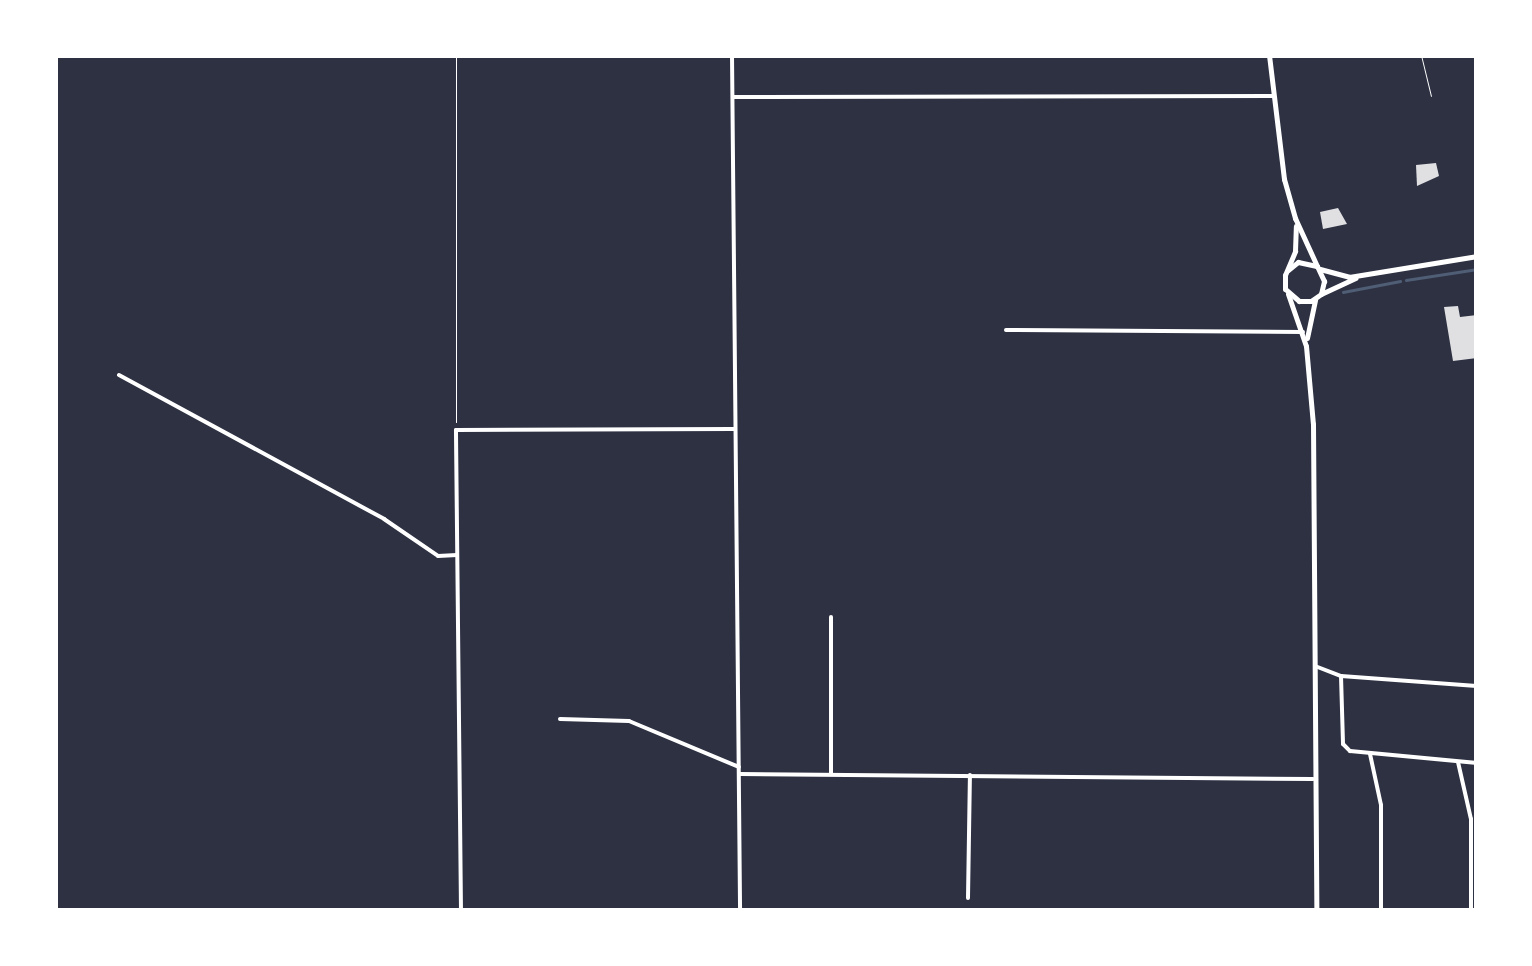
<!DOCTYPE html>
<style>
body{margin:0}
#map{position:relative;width:1532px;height:966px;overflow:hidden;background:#2d3142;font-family:Raleway,sans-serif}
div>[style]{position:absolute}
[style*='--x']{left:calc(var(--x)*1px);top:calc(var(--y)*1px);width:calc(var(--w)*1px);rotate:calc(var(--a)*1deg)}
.stream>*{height:2.5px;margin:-1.25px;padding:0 1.25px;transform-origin:1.25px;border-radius:1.25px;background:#4f5d75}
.building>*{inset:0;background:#e0e0e3}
.path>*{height:1px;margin:-0.5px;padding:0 0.5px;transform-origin:0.5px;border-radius:0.5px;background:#fff}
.minor>*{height:4px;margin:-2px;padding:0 2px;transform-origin:2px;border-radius:2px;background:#fff}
.secondary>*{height:5px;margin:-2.5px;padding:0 2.5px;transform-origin:2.5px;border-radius:2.5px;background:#fff}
.primary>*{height:5px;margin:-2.5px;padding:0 2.5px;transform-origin:2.5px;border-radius:2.5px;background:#fff}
span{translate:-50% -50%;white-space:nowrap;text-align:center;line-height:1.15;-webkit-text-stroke:8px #fff;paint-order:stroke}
.frame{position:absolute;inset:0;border:58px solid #fff;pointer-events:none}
</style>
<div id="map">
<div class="stream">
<i style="--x:1406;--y:280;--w:72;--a:-8.8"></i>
<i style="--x:1343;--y:292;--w:58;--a:-10.9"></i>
</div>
<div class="building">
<i style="clip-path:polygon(1436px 163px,1439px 176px,1417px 186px,1416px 165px)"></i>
<i style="clip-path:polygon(1338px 208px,1347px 224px,1323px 229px,1320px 212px)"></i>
<i style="clip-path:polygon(1458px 306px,1460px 317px,1477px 315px,1477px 358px,1453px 361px,1444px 307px)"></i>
</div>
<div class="path">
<i style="--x:1421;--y:55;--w:42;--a:76.3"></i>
<i style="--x:456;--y:422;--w:367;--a:-90"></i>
</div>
<div class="minor">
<i style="--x:732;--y:55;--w:856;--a:89.46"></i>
<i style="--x:733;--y:97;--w:540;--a:-0.11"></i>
<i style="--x:1006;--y:330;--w:297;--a:0.4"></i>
<i style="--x:119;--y:375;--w:302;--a:28.5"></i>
<i style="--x:384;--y:519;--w:65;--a:34.4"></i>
<i style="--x:438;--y:556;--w:19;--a:-3"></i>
<i style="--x:831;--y:617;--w:157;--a:90"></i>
<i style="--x:1315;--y:666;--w:28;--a:21"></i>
<i style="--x:1341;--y:676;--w:136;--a:4.2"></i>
<i style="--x:1341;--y:676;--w:68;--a:88.3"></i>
<i style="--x:1343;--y:744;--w:10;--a:45"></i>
<i style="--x:1350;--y:751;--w:128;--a:5.4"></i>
<i style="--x:560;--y:719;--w:69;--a:1.7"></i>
<i style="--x:629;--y:721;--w:119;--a:22.7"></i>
<i style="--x:1370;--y:754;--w:52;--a:77.8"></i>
<i style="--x:1381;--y:805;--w:106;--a:90"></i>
<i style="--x:1458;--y:762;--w:58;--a:77.2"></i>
<i style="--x:1471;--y:819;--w:92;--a:90"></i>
<i style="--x:740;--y:774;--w:573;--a:0.5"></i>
<i style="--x:968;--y:898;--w:123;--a:-89.1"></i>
<i style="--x:461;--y:911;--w:481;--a:-90.6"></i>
<i style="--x:456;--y:430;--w:278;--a:-0.2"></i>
</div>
<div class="secondary">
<i style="--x:1320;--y:269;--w:30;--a:15"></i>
<i style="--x:1349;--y:277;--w:130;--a:-9.3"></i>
<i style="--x:1321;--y:294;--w:38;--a:-25"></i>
</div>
<div class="primary">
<i style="--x:1269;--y:55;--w:125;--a:83.1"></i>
<i style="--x:1284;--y:179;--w:41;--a:74.2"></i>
<i style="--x:1295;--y:218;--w:53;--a:65.4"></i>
<i style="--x:1288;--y:270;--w:13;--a:-39"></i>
<i style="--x:1298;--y:262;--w:19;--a:12"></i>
<i style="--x:1317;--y:266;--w:17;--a:65"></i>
<i style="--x:1324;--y:281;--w:13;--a:103"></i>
<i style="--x:1321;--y:294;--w:12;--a:145"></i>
<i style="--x:1311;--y:301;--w:12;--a:180"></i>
<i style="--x:1299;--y:301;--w:18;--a:-139"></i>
<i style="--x:1285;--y:289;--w:14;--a:-90"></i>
<i style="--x:1285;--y:275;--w:26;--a:-67"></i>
<i style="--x:1295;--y:251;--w:25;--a:-88"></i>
<i style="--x:1288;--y:294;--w:55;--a:70.9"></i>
<i style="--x:1306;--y:346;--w:78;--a:84.9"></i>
<i style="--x:1313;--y:424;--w:487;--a:89.6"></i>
<i style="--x:1307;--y:338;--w:39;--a:-78"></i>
</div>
<div class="frame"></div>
</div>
